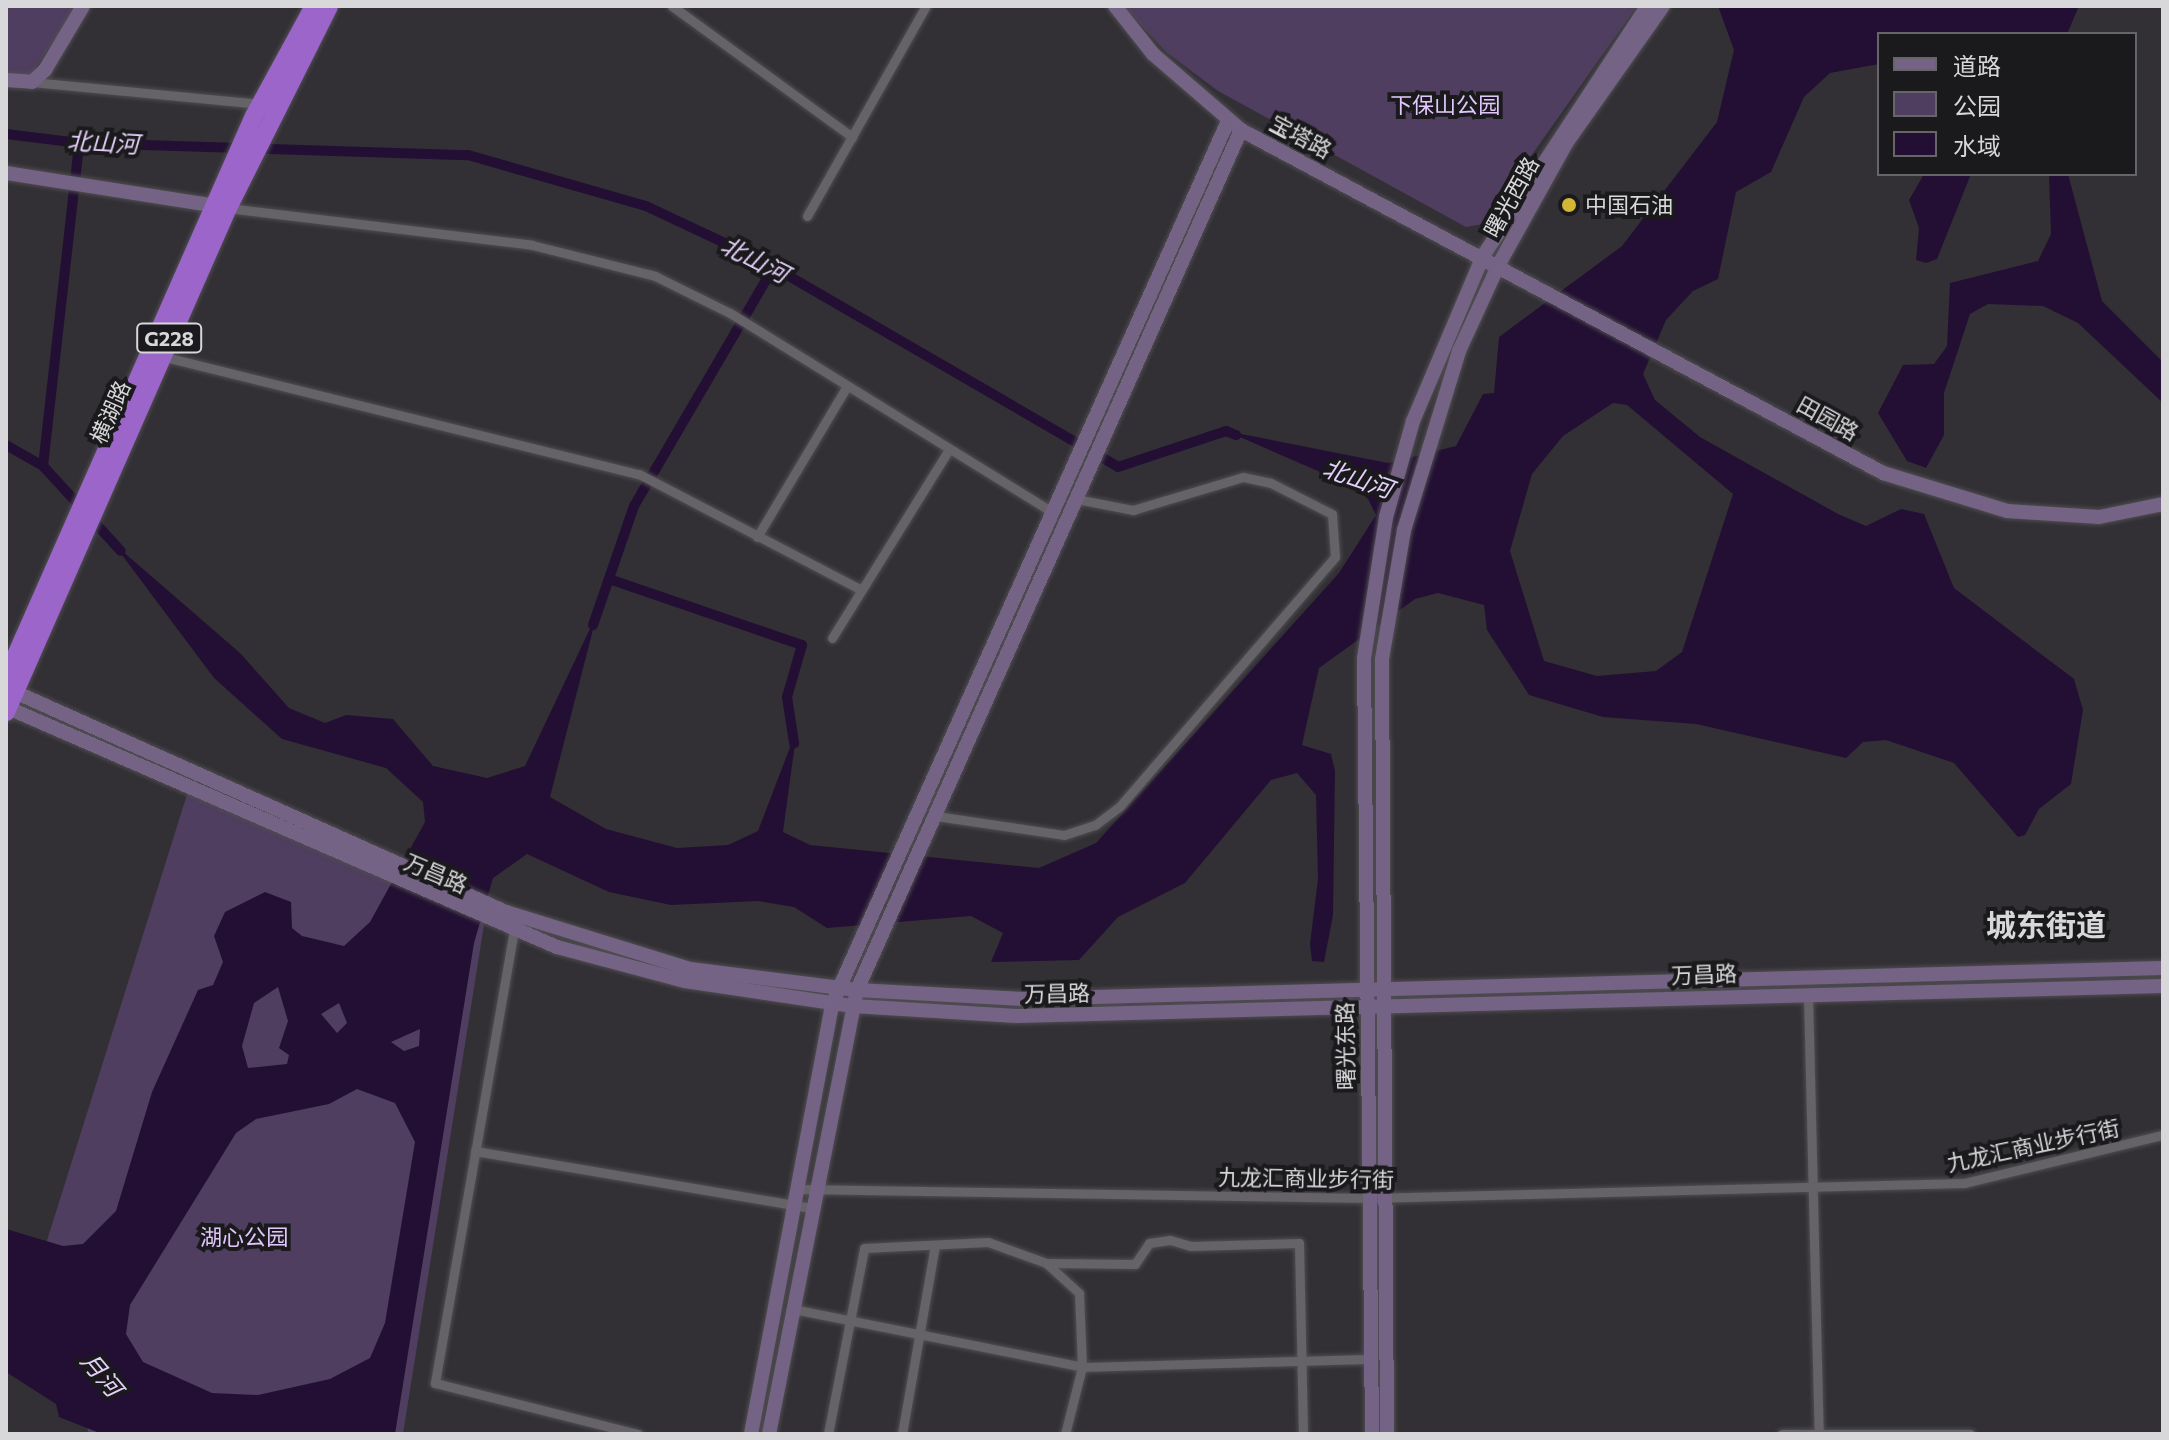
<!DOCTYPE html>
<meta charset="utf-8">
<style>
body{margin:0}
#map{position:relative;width:2169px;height:1440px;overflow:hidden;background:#323035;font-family:Commissioner,"Noto Sans SC",sans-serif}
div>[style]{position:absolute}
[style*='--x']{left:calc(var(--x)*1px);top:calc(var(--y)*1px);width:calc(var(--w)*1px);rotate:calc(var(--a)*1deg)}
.green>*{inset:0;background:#4f3e5f}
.water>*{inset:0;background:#230f33}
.canal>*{height:10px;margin:-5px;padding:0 5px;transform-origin:5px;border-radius:5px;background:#230f33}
.roads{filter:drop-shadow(0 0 2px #4f4d51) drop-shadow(0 0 2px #4f4d51)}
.street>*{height:9px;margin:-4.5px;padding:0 4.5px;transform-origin:4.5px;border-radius:4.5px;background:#656268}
.secondary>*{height:14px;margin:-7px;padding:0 7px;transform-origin:7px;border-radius:7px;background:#756385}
.highway>*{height:18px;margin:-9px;padding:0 9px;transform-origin:9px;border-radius:9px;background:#9b65ca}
.dots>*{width:22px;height:22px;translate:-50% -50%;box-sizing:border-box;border:4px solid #1a191b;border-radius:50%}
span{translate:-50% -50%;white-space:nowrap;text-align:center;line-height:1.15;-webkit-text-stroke:8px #1a191b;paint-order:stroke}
.shield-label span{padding:2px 6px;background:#1a191b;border:2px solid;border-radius:6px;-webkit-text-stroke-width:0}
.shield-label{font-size:20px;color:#d8d7da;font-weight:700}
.park-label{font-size:22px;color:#e1c6fd}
.street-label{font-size:22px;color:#d8d7da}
.poi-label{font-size:22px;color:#d8d7da}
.left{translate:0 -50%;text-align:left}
.water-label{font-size:24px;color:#e4d0fa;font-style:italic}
.district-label{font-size:30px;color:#d8d7da;font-weight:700}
.frame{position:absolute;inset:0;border:8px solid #d8d7da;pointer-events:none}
.legend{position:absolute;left:1877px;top:32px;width:260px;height:144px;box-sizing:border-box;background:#1a191b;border:2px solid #666567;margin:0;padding:10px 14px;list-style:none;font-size:24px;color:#d8d7da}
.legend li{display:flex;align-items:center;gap:16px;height:40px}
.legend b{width:40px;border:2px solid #666567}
</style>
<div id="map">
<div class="green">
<i style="clip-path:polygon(6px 6px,78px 6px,30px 76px,6px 74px)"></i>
<i style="clip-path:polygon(1123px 6px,1637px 6px,1483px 224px,1466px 227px,1218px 91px,1166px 52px)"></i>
<i style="clip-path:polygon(190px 785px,487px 906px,403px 1434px,89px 1434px,39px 1266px)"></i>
</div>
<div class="water">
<i style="clip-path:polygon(evenodd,1718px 6px,2079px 6px,2067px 34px,1879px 34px,1879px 64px,1830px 73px,1804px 97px,1771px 172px,1736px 192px,1718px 279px,1693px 291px,1666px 320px,1643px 374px,1655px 400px,1700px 437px,1838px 514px,1866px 526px,1901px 509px,1924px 514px,1954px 588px,2074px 679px,2083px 710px,2071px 784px,2039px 809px,2025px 835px,2018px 837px,1954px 763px,1886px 740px,1863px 742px,1846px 758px,1696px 724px,1603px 717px,1529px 695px,1487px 630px,1484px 605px,1438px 593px,1415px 599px,1319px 668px,1302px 745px,1331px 754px,1335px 771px,1333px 915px,1324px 962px,1312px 961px,1310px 944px,1318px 879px,1316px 795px,1297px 773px,1271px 780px,1185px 883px,1118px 917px,1079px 960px,991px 962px,1003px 933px,971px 916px,827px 928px,794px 907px,758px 901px,671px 905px,609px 892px,527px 854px,493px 878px,474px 943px,395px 1434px,102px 1434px,59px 1417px,56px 1404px,6px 1372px,6px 1229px,63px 1246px,83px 1244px,116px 1211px,152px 1092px,198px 990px,213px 985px,223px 962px,214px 936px,225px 912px,265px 892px,291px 902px,292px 928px,302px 936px,344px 946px,370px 922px,425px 822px,423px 802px,386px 768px,282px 739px,214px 678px,113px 543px,240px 653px,289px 708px,325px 723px,346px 715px,393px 719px,433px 766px,487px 778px,525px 766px,597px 614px,550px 797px,606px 829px,677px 848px,728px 845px,758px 831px,797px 729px,783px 832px,810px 845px,1039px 868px,1096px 843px,1339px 573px,1376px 515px,1364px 491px,1226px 431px,1388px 463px,1456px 446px,1483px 394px,1494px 393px,1499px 337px,1622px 246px,1717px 122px,1734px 50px,1718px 6px,1613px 403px,1627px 405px,1733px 494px,1682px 652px,1656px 671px,1597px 676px,1544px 661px,1510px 551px,1532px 474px,1563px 436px,1613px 403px,1718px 6px,278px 987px,288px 1021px,279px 1048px,289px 1055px,287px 1064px,248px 1068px,242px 1046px,254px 1003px,278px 987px,1718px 6px,339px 1003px,347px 1023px,337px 1033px,321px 1014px,339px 1003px,1718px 6px,420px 1029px,419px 1046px,404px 1051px,391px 1042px,420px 1029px,1718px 6px,357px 1089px,395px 1103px,415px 1142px,385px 1323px,370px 1358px,330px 1379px,258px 1395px,212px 1393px,143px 1362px,126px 1334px,130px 1305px,236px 1133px,256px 1119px,329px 1104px,357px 1089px)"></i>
<i style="clip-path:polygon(1924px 174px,1971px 174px,1937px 259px,1926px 263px,1916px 260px,1919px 228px,1909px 200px)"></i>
<i style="clip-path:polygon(2049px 174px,2068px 174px,2102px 301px,2163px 362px,2163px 403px,2078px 323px,2043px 306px,1988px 304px,1970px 314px,1944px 393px,1944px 435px,1926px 468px,1907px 461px,1878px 413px,1903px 365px,1934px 364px,1947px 346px,1950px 283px,2038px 261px,2051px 234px)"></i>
</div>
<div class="canal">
<i style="--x:6;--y:134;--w:74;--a:7"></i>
<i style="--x:79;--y:143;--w:389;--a:1.8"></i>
<i style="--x:468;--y:155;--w:185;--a:16"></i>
<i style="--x:646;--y:206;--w:129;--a:25.2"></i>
<i style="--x:763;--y:261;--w:410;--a:30.1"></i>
<i style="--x:1118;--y:467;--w:114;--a:-18.4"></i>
<i style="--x:1226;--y:431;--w:11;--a:22"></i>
<i style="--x:6;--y:445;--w:43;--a:29.6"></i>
<i style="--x:43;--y:466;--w:115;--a:47.5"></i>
<i style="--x:43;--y:466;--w:325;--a:-83.6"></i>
<i style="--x:609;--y:579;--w:204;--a:18.9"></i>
<i style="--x:802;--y:645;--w:54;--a:106.1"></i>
<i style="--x:787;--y:697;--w:47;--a:81.3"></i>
<i style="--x:593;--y:625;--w:126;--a:-71"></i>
<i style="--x:634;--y:506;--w:276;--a:-59.7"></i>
</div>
<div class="roads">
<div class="street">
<i style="--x:672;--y:6;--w:223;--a:36"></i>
<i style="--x:32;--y:82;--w:230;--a:5.5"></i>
<i style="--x:228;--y:208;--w:306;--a:6.9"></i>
<i style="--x:532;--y:245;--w:127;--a:14.1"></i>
<i style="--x:655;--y:276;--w:84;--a:26.3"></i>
<i style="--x:730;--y:313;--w:376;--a:31.7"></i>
<i style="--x:807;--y:216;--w:241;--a:-60.5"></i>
<i style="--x:161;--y:356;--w:492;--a:13.9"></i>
<i style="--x:639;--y:474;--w:251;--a:27.5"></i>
<i style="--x:757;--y:537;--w:176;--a:-59.2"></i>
<i style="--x:832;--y:638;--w:222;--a:-58.2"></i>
<i style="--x:936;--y:816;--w:129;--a:8.4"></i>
<i style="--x:1064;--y:835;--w:33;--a:-18"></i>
<i style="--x:1095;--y:825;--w:31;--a:-37"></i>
<i style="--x:1120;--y:806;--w:329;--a:-49.2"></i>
<i style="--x:1335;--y:557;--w:43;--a:-94"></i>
<i style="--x:1332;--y:514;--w:68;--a:-153.1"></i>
<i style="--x:1271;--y:483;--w:29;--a:-168"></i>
<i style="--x:1243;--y:477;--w:115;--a:163.3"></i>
<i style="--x:1133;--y:510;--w:58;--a:-169.1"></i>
<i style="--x:514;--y:930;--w:460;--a:99.9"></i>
<i style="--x:435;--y:1383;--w:209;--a:14.1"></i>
<i style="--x:1808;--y:994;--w:436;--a:88.6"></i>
<i style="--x:475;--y:1151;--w:343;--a:9.6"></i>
<i style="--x:798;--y:1189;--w:572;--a:0.9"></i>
<i style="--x:1370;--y:1198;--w:594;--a:-1.45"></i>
<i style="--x:1964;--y:1183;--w:205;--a:-13.6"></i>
<i style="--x:1050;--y:1263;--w:85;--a:0.7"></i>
<i style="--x:1135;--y:1264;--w:25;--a:-56"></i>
<i style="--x:1149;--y:1243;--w:21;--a:-8"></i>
<i style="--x:1170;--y:1240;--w:22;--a:16"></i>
<i style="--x:1191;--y:1246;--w:108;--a:-1.6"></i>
<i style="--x:1299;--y:1243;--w:191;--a:88.8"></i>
<i style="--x:793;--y:1309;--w:295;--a:11.3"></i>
<i style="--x:1082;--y:1367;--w:290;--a:-1.6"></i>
<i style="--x:828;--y:1434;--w:189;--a:-79"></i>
<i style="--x:864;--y:1248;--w:124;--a:-2.8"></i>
<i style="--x:988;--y:1242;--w:62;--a:19.9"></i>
<i style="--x:1046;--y:1263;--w:45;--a:42.3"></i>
<i style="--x:1079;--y:1293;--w:74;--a:87.7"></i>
<i style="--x:1082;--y:1367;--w:69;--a:104.2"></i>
<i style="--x:902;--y:1434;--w:192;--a:-80.1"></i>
<i style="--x:1782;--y:1434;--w:188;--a:0"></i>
</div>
<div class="secondary">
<i style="--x:1115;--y:6;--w:61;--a:51.6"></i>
<i style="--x:1153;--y:54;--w:116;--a:40.8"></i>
<i style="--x:1241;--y:130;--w:728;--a:28.11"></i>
<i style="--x:1883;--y:473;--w:130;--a:17"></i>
<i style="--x:2007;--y:511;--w:92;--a:3.7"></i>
<i style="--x:2099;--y:517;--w:65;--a:-11.5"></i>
<i style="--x:6;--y:80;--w:26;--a:4"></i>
<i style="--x:32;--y:82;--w:18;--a:-43"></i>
<i style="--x:45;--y:70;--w:74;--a:-59.3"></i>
<i style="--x:6;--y:173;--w:220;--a:8.9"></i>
<i style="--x:6;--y:688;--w:548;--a:24.13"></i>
<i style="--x:506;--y:912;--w:193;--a:17.2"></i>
<i style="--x:690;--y:969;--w:168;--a:7.2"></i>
<i style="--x:857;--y:990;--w:166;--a:3.1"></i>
<i style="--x:1023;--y:999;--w:1140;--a:-1.56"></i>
<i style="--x:6;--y:707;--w:601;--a:23.54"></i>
<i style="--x:557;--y:947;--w:132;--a:14.9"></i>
<i style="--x:685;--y:981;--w:170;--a:8.5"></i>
<i style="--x:853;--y:1006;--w:164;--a:3.5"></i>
<i style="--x:1017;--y:1016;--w:1146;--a:-1.5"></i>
<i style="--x:751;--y:1434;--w:440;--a:-79.3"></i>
<i style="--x:833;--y:1002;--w:965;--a:-65.85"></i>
<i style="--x:769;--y:1434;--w:453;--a:-78.8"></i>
<i style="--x:857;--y:990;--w:942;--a:-65.94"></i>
<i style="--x:1372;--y:1434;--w:776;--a:-90.59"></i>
<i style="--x:1364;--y:658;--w:143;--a:-81.1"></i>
<i style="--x:1386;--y:517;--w:100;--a:-74.3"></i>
<i style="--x:1413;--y:421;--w:179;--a:-67"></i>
<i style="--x:1483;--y:256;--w:299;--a:-56.7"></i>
<i style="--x:1387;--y:1434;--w:775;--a:-90.37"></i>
<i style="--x:1382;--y:659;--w:131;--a:-80.3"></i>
<i style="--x:1404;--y:530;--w:187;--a:-72.9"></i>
<i style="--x:1459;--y:351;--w:96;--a:-65.3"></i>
<i style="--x:1499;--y:264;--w:140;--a:-60.9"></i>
<i style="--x:1567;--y:142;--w:166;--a:-54.8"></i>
</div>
<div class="highway">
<i style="--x:6;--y:678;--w:614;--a:-66.19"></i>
<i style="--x:254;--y:116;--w:125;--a:-61.4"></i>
<i style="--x:6;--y:712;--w:551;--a:-66.23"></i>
<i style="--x:228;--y:208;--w:226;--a:-63.4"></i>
</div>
</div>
<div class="dots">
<i style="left:1569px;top:205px;background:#d2b736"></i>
</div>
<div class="shield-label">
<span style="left:169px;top:338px">G228</span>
</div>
<div class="park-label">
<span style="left:1445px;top:105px">下保山公园</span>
<span style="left:244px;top:1237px">湖心公园</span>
</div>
<div class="street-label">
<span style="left:1301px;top:136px;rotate:28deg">宝塔路</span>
<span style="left:1511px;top:197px;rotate:-61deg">曙光西路</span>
<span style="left:110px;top:412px;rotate:-66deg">横湖路</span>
<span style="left:1828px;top:418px;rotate:29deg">田园路</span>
<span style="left:436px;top:873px;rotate:23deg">万昌路</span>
<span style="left:1704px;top:974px;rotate:-2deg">万昌路</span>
<span style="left:1057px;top:993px;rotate:-1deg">万昌路</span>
<span style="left:1345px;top:1046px;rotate:-91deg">曙光东路</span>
<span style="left:2033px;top:1145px;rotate:-12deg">九龙汇商业步行街</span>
<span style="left:1306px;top:1178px;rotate:1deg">九龙汇商业步行街</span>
</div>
<div class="poi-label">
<span class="left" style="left:1585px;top:205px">中国石油</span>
</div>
<div class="water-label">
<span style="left:103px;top:142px;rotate:3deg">北山河</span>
<span style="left:755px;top:259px;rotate:27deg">北山河</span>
<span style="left:1358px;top:478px;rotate:19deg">北山河</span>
<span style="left:102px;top:1374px;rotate:50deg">月河</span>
</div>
<div class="district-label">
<span style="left:2046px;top:924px">城东街道</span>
</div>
<div class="frame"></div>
<ul class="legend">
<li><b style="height:10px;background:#756385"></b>道路</li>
<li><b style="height:22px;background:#4f3e5f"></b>公园</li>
<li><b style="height:22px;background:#230f33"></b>水域</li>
</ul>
</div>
